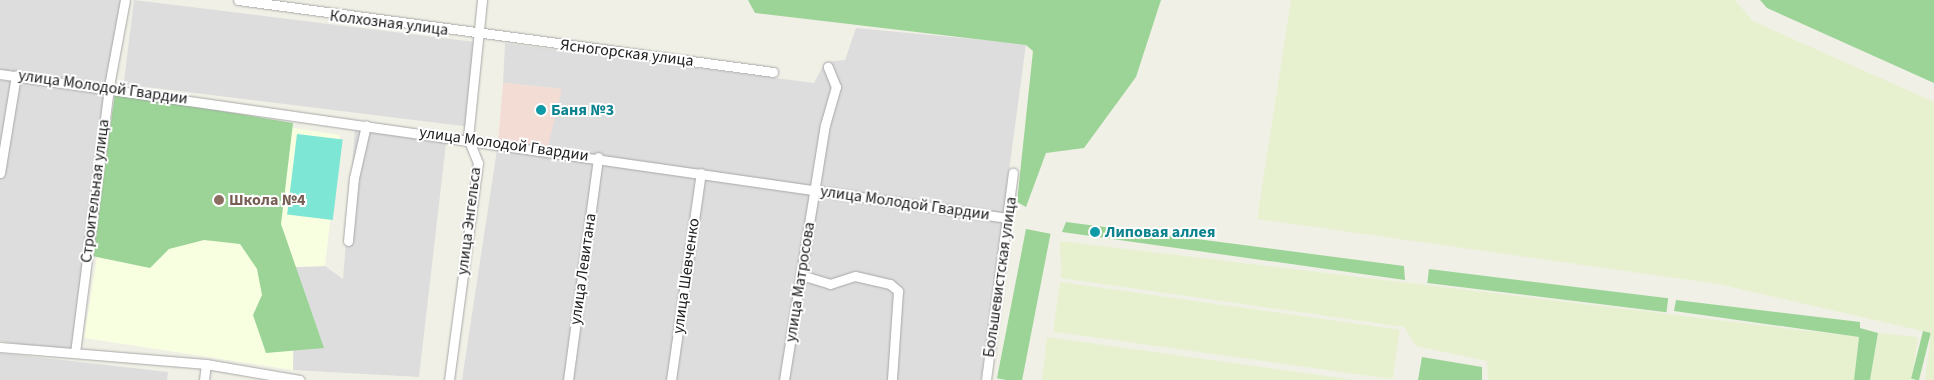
<!DOCTYPE html>
<meta charset="utf-8">
<style>
body{margin:0}
#map{position:relative;width:1934px;height:380px;overflow:hidden;background:#f1f0e6;font-family:"Source Sans 3",sans-serif}
div>[style]{position:absolute}
[style*='--x']{left:calc(var(--x)*1px);top:calc(var(--y)*1px);width:calc(var(--w)*1px);rotate:calc(var(--a)*1deg)}
.residential>*{inset:0;background:#dedddd;transform-origin:0 0}
.commercial>*{inset:0;background:#f3dcd4}
.education>*{inset:0;background:#f8ffe1}
.farmland>*{inset:0;background:#e7f1d0;transform-origin:0 0}
.forest>*{inset:0;background:#9cd497;transform-origin:0 0}
.pitch>*{inset:0;background:#7ee6d5;transform-origin:0 0}
.roads{filter:drop-shadow(0 0 1px #a7a7a7) drop-shadow(0 0 1px #a7a7a7)}
.street>*{height:9px;margin:-4.5px;padding:0 4.5px;transform-origin:4.5px;border-radius:4.5px;background:#fff}
.dots>*{width:14px;height:14px;translate:-50% -50%;box-sizing:border-box;border:2px solid #fff;border-radius:50%}
span{translate:-50% -50%;white-space:nowrap;text-align:center;line-height:1.15;-webkit-text-stroke:4px #fff;paint-order:stroke}
.street-label{font-size:16px;color:#202020}
.culture-label{font-size:16px;color:#0d838f;font-weight:700}
.left{translate:0 -50%;text-align:left}
.education-label{font-size:16px;color:#785e54;font-weight:700}
</style>
<div id="map">
<div class="residential">
<i style="clip-path:polygon(0 0,122px 0,110px 86px,0 70px)"></i>
<i style="left:134px;top:0;width:346px;height:85px;rotate:7deg"></i>
<i style="clip-path:polygon(856px 28px,1026px 44px,981px 380px,462px 380px,498px 143px,561px 89px,503px 83px,505px 43px,814px 83px,825px 62px,845px 60px)"></i>
<i style="clip-path:polygon(0 80px,105px 92px,72px 353px,0 341px)"></i>
<i style="clip-path:polygon(355px 129px,447px 135px,419px 377px,293px 370px,294px 267px,325px 266px,343px 279px)"></i>
<i style="clip-path:polygon(0 353px,168px 372px,167px 380px,0 380px)"></i>
</div>
<div class="commercial">
<i style="clip-path:polygon(503px 83px,562px 89px,548px 146px,498px 143px)"></i>
</div>
<div class="education">
<i style="clip-path:polygon(122px 102px,340px 135px,325px 266px,294px 267px,293px 370px,84px 338px)"></i>
</div>
<div class="farmland">
<i style="clip-path:polygon(1291px 0,1735px 0,1753px 21px,1934px 102px,1934px 380px,1925px 380px,1931px 333px,1718px 284px,1257px 219px)"></i>
<i style="clip-path:polygon(1060px 241px,1859px 337px,1854px 380px,1488px 380px,1487px 361px,1416px 346px,1404px 327px,1061px 278px)"></i>
<i style="left:1060px;top:282px;width:343px;height:50px;rotate:8deg"></i>
<i style="clip-path:polygon(1878px 333px,1918px 337px,1912px 380px,1870px 380px)"></i>
<i style="clip-path:polygon(1047px 337px,1355px 380px,1042px 380px)"></i>
</div>
<div class="forest">
<i style="clip-path:polygon(748px 0,1161px 0,1136px 77px,1084px 148px,1046px 153px,1026px 207px,1017px 202px,1033px 51px,1026px 45px,755px 13px)"></i>
<i style="clip-path:polygon(1760px 0,1934px 0,1934px 83px,1767px 8px)"></i>
<i style="clip-path:polygon(115px 93px,293px 123px,281px 224px,324px 348px,266px 353px,253px 315px,262px 295px,257px 269px,240px 244px,204px 240px,169px 249px,150px 268px,92px 256px)"></i>
<i style="clip-path:polygon(1066px 222px,1404px 266px,1405px 280px,1062px 232px)"></i>
<i style="left:1026px;top:229px;width:25px;height:152px;rotate:11deg"></i>
<i style="left:1429px;top:269px;width:241px;height:14px;rotate:7deg"></i>
<i style="clip-path:polygon(1676px 300px,1860px 322px,1860px 328px,1878px 333px,1870px 380px,1854px 380px,1859px 337px,1674px 311px)"></i>
<i style="left:1923px;top:331px;width:8px;height:49px;rotate:14deg"></i>
<i style="clip-path:polygon(1422px 357px,1482px 367px,1482px 380px,1418px 380px)"></i>
</div>
<div class="pitch">
<i style="left:297px;top:134px;width:46px;height:81px;rotate:7deg"></i>
</div>
<div class="roads">
<div class="street">
<i style="--x:238;--y:0;--w:540;--a:7.66"></i>
<i style="--x:0;--y:74;--w:1018;--a:8.13"></i>
<i style="--x:0;--y:173;--w:99;--a:-80.7"></i>
<i style="--x:348;--y:241;--w:63;--a:-84.6"></i>
<i style="--x:354;--y:178;--w:54;--a:-77.2"></i>
<i style="--x:801;--y:275;--w:30;--a:17"></i>
<i style="--x:830;--y:284;--w:26;--a:-18"></i>
<i style="--x:855;--y:276;--w:36;--a:13"></i>
<i style="--x:890;--y:284;--w:11;--a:41"></i>
<i style="--x:898;--y:291;--w:89;--a:93.9"></i>
<i style="--x:0;--y:347;--w:207;--a:4.7"></i>
<i style="--x:206;--y:364;--w:95;--a:9.7"></i>
<i style="--x:75;--y:353;--w:269;--a:-82.7"></i>
<i style="--x:109;--y:86;--w:87;--a:-79.5"></i>
<i style="--x:204;--y:380;--w:16;--a:-83"></i>
<i style="--x:449;--y:380;--w:219;--a:-82.4"></i>
<i style="--x:478;--y:163;--w:27;--a:-112"></i>
<i style="--x:468;--y:138;--w:139;--a:-84.2"></i>
<i style="--x:568;--y:380;--w:225;--a:-82.3"></i>
<i style="--x:671;--y:380;--w:209;--a:-81.8"></i>
<i style="--x:784;--y:380;--w:258;--a:-80.9"></i>
<i style="--x:825;--y:125;--w:40;--a:-74"></i>
<i style="--x:836;--y:87;--w:22;--a:-112"></i>
<i style="--x:986;--y:380;--w:209;--a:-82.6"></i>
</div>
</div>
<div class="dots">
<i style="left:541px;top:110px;background:#0f9aa8"></i>
<i style="left:219px;top:200px;background:#8d6e63"></i>
<i style="left:1095px;top:232px;background:#0f9aa8"></i>
</div>
<div class="street-label">
<span style="left:389px;top:23px;rotate:7deg">Колхозная улица</span>
<span style="left:627px;top:53px;rotate:7deg">Ясногорская улица</span>
<span style="left:103px;top:87px;rotate:8deg">улица Молодой Гвардии</span>
<span style="left:504px;top:144px;rotate:8deg">улица Молодой Гвардии</span>
<span style="left:95px;top:191px;rotate:-83deg">Строительная улица</span>
<span style="left:905px;top:203px;rotate:8deg">улица Молодой Гвардии</span>
<span style="left:469px;top:221px;rotate:-83deg">улица Энгельса</span>
<span style="left:583px;top:269px;rotate:-82deg">улица Левитана</span>
<span style="left:686px;top:276px;rotate:-82deg">улица Шевченко</span>
<span style="left:1000px;top:277px;rotate:-82deg">Большевистская улица</span>
<span style="left:800px;top:282px;rotate:-81deg">улица Матросова</span>
</div>
<div class="culture-label">
<span class="left" style="left:551px;top:110px">Баня №3</span>
<span class="left" style="left:1105px;top:232px">Липовая аллея</span>
</div>
<div class="education-label">
<span class="left" style="left:229px;top:200px">Школа №4</span>
</div>
</div>
